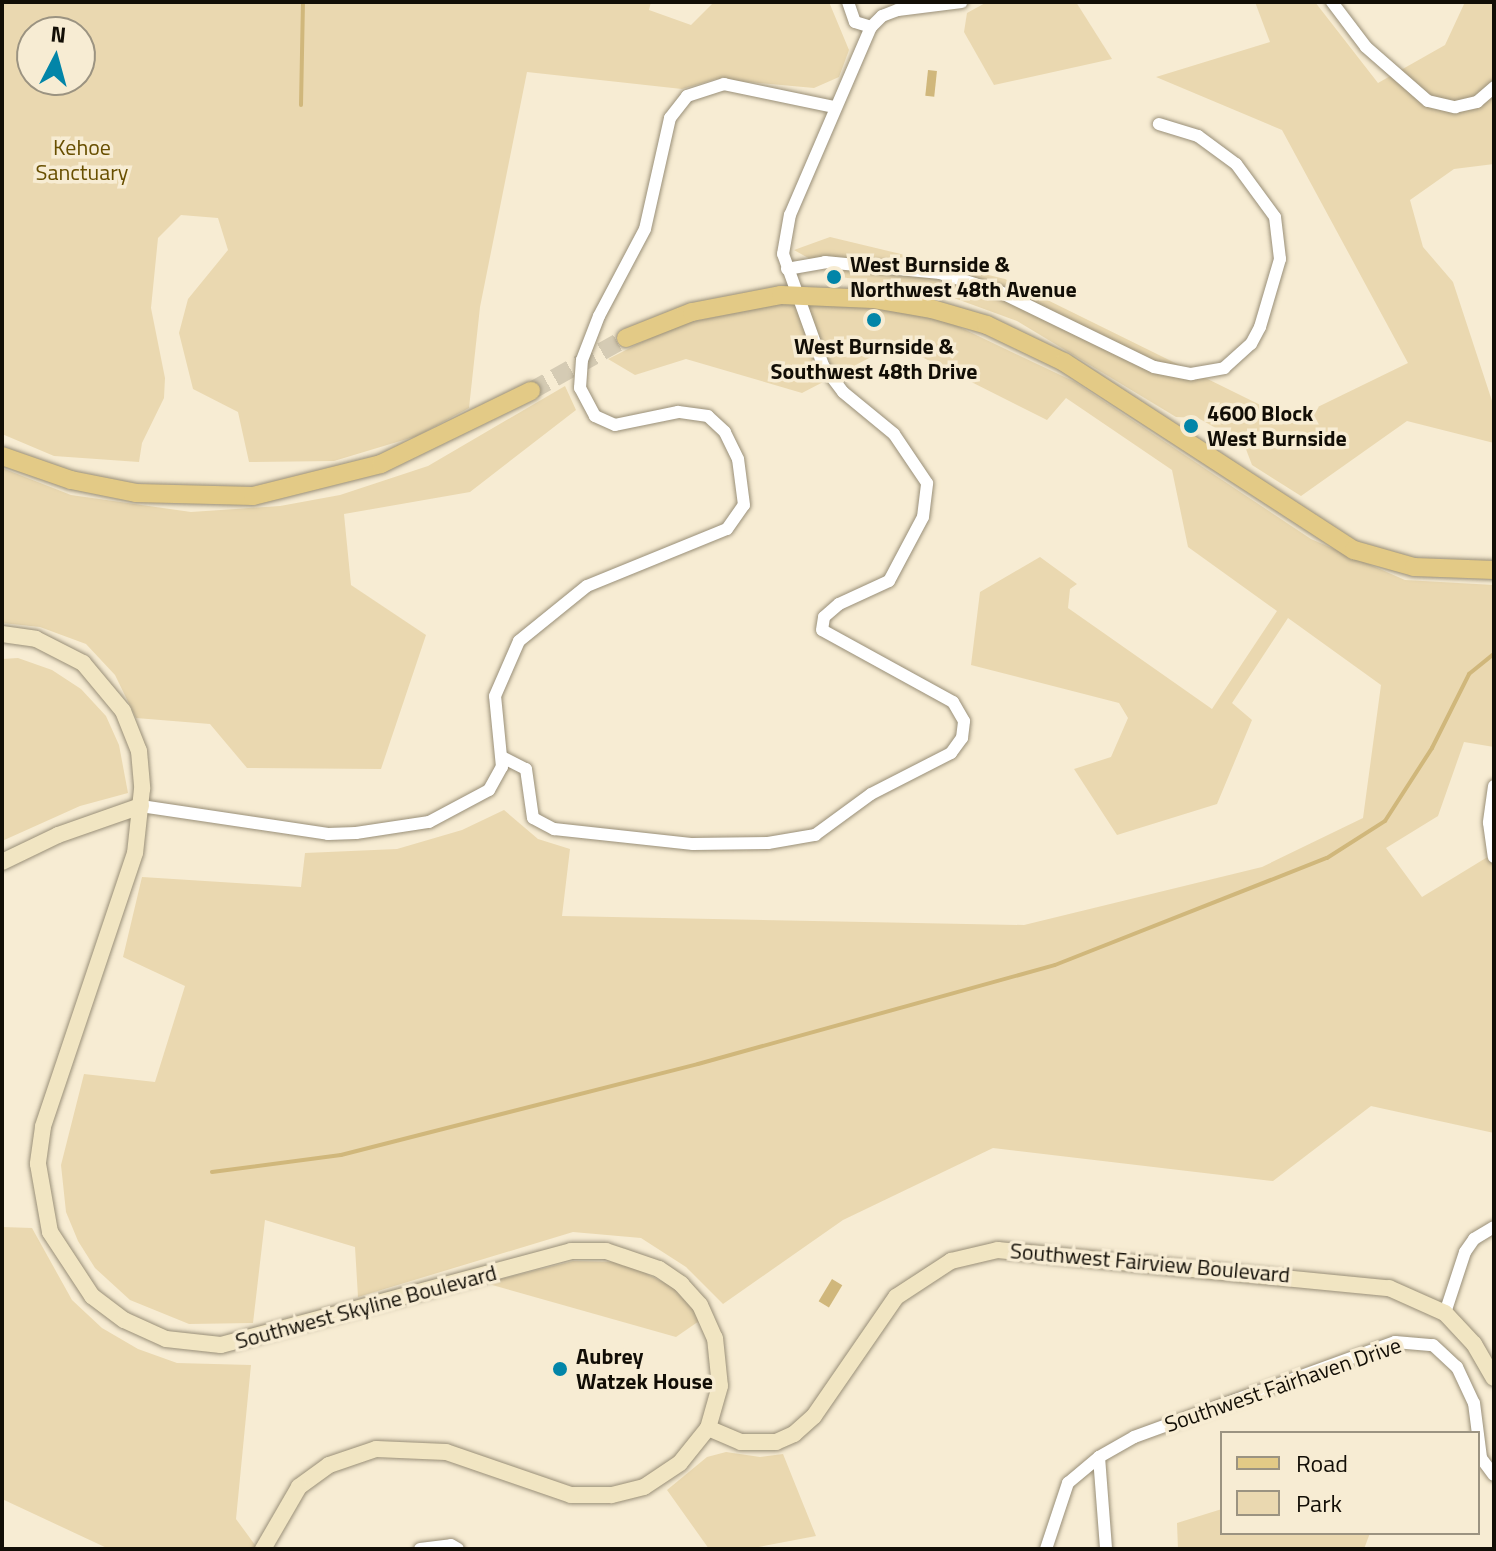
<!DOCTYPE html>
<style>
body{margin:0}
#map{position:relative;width:1496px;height:1551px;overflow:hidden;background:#f7ecd3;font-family:"Titillium Web",sans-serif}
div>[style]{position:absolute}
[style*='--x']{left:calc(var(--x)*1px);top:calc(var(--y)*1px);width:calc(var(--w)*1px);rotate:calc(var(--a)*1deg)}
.green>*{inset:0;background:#ead8b0}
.water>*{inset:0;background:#d0b77b;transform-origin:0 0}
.stream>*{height:4px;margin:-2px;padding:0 2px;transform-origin:2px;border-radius:2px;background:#d0b77b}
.primary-tunnel>*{height:18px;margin-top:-9px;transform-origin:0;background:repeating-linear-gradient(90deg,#d5cbb4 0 18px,transparent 0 27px)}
.roads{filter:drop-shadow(0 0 2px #998f78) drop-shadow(0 0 2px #998f78)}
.street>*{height:12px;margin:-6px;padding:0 6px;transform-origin:6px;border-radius:6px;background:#fff}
.secondary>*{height:16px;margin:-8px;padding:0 8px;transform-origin:8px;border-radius:8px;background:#f1e5c2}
.primary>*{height:18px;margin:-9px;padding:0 9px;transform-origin:9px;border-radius:9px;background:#e3ca86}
.dots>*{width:22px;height:22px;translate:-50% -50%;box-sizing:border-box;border:4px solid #f7ecd3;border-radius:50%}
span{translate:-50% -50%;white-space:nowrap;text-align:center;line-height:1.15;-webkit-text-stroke:7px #f7ecd3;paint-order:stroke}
.park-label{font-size:22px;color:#684f00}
.poi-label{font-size:22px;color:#120e06;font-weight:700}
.left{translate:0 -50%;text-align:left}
.street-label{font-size:22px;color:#120e06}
.frame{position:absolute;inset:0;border:4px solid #120e06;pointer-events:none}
.legend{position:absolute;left:1220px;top:1431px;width:260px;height:104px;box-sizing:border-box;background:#f7ecd3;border:2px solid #9b9381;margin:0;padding:10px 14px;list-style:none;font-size:24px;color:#120e06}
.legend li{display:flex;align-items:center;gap:16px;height:40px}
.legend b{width:40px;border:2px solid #9b9381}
.north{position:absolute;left:16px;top:16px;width:80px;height:80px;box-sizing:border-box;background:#f7ecd3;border:2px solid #9b9381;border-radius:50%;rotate:6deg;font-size:22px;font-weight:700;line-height:32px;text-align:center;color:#120e06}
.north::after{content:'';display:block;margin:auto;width:28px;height:36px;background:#0285a8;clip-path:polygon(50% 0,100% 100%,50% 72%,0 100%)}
</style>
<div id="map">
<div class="green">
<i style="clip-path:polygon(evenodd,2px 2px,651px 2px,649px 10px,691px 25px,714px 2px,829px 2px,849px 50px,839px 77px,814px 88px,716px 79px,682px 89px,527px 72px,480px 307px,469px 408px,417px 436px,334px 461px,249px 462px,238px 412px,193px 389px,179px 333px,188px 299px,228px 250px,218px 218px,181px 215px,158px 238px,151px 308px,165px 378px,164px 398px,142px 443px,139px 462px,54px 456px,2px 434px,2px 2px,32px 32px,80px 32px,80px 80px,32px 80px,32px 32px)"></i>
<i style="clip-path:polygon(987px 2px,1076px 2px,1112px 59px,994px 85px,964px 32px,967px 13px)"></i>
<i style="clip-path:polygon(1255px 2px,1315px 2px,1378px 83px,1445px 45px,1465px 2px,1494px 2px,1494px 164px,1454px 169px,1410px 200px,1423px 247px,1453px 282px,1494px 407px,1494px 443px,1407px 421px,1301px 496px,1252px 465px,1244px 444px,1198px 418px,1176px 417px,1017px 321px,954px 298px,842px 277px,794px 250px,830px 237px,1005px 279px,1291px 420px,1408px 363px,1282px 130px,1156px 77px,1270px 42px)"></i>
<i style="clip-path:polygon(788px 302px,875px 306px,951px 323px,1075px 382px,1311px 539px,1405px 580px,1494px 585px,1494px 747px,1464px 742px,1438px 816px,1386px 848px,1422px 897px,1494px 853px,1494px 1133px,1371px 1106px,1273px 1181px,993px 1148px,843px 1220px,723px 1304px,686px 1267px,641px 1238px,573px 1232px,358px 1297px,355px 1247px,265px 1220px,253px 1323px,189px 1324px,130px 1300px,95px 1268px,78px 1241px,66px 1212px,61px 1165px,84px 1074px,155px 1082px,185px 986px,123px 957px,142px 877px,301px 887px,305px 853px,397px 849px,462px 830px,504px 810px,538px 839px,570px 849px,562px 916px,1024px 925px,1262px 867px,1363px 818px,1381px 685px,1288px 618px,1232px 703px,1252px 720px,1217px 804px,1117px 835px,1074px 769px,1111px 757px,1128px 718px,1119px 703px,971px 665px,980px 592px,1040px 557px,1077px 584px,1070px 589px,1068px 608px,1212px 709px,1277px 611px,1188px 547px,1172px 470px,1066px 398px,1047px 420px,896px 344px,802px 393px,686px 359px,635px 375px,608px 359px,676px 325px)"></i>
<i style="clip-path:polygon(565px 386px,576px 410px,470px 492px,344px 514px,351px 585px,426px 635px,381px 769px,247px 768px,210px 724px,136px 718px,115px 675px,86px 644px,40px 627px,2px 623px,2px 468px,71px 495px,191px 512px,280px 506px,340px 495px,428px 466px)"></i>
<i style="clip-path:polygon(18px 658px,52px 670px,81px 689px,106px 716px,119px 745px,128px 793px,80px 806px,2px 841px,2px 659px)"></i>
<i style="clip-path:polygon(2px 1227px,32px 1228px,72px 1300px,102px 1328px,138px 1349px,177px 1363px,251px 1365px,236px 1519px,258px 1549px,109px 1549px,2px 1499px)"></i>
<i style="clip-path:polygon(573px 1261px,623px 1262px,671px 1286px,702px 1319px,676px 1337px,485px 1283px)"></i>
<i style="clip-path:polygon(726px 1452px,760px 1457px,783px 1454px,816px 1536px,748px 1549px,709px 1549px,667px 1490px,707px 1457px)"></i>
<i style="clip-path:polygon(1222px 1509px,1222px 1533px,1370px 1533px,1364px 1549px,1178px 1549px,1177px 1523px)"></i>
</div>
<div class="water">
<i style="left:928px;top:70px;width:9px;height:26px;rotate:6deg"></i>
<i style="left:832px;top:1279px;width:12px;height:26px;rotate:31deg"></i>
</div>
<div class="stream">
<i style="--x:301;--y:105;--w:103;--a:-88.9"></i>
<i style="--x:212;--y:1172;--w:130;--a:-7.5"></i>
<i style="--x:341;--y:1155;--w:368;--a:-14.3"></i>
<i style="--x:698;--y:1064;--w:370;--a:-15.5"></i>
<i style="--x:1055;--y:965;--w:292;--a:-21.5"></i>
<i style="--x:1327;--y:858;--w:69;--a:-32.5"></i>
<i style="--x:1385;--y:821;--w:87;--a:-57.2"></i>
<i style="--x:1432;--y:748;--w:83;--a:-63.4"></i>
<i style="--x:1469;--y:674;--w:32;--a:-39"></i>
</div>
<div class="primary-tunnel">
<i style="--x:531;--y:391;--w:109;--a:-29.2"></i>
</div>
<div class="roads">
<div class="street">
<i style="--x:848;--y:2;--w:21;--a:71"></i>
<i style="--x:855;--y:22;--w:17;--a:17"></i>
<i style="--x:1332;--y:2;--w:56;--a:52.9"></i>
<i style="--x:1366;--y:47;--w:82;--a:41.1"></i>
<i style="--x:1428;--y:101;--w:28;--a:13"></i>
<i style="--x:1455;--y:107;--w:23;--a:-13"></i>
<i style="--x:1477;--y:102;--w:23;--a:-41"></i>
<i style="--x:787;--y:269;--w:39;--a:-10"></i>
<i style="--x:825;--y:262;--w:116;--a:5.5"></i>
<i style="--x:940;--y:273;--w:63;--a:17.6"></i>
<i style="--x:1000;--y:292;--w:171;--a:26"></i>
<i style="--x:1154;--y:367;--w:38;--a:11"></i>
<i style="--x:1191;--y:374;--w:34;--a:-10"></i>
<i style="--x:1224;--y:368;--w:36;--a:-42"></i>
<i style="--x:1251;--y:344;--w:19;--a:-62"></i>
<i style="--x:1260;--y:327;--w:71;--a:-73.6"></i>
<i style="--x:1280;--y:259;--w:42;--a:-96.8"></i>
<i style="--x:1275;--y:217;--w:66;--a:-126.3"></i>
<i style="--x:1236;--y:164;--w:47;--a:-143.6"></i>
<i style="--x:1198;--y:136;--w:41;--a:-162.9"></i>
<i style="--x:502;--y:757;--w:27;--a:27"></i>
<i style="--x:526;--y:769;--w:49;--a:81.9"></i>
<i style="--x:533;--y:818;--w:24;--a:28"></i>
<i style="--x:554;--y:829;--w:140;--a:6.2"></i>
<i style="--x:693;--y:844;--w:75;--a:-0.8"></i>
<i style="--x:768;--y:843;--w:48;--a:-9.7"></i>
<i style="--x:815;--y:835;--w:69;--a:-36.2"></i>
<i style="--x:871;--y:794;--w:90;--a:-27.1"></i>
<i style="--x:951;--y:753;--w:19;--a:-54"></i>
<i style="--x:962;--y:738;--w:17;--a:-83"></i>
<i style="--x:964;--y:721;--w:22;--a:-120"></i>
<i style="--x:953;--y:702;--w:149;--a:-151.2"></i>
<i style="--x:822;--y:630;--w:13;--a:-81"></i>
<i style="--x:824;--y:617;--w:20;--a:-41"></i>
<i style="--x:839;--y:604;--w:55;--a:-24.7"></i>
<i style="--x:889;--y:581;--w:72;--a:-62"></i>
<i style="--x:923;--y:517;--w:34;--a:-83"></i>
<i style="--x:927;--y:483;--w:59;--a:-124"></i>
<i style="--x:894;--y:434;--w:66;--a:-140.5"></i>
<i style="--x:843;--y:392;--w:34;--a:-127"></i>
<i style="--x:823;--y:365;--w:118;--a:-109.8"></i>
<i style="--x:783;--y:254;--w:40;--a:-80"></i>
<i style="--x:790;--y:215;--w:205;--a:-66.7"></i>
<i style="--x:871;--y:27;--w:16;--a:-45"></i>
<i style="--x:882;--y:16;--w:17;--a:-21"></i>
<i style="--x:898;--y:10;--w:64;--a:-7.1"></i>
<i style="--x:1494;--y:786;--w:37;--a:98"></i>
<i style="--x:1489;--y:823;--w:34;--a:82"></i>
<i style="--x:141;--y:806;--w:189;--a:8.5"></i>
<i style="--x:328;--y:834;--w:28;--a:-2"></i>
<i style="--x:356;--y:833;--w:74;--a:-8.6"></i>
<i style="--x:429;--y:822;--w:68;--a:-28.1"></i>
<i style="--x:489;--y:790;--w:26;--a:-61"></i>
<i style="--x:502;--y:767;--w:71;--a:-95.6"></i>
<i style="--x:495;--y:696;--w:60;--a:-66.4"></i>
<i style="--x:519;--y:641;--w:87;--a:-39"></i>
<i style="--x:587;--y:586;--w:151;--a:-22.2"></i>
<i style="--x:727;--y:529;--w:29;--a:-55"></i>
<i style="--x:744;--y:505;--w:46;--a:-97.4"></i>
<i style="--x:738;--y:459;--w:30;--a:-116"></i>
<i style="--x:725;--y:432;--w:23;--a:-137"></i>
<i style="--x:708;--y:416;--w:30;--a:-172"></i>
<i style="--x:678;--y:412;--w:64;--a:168.3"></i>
<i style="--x:615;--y:425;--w:22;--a:-156"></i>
<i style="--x:595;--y:416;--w:32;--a:-118"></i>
<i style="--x:580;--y:388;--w:28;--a:-86"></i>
<i style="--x:582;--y:360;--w:47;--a:-68.9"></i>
<i style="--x:599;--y:316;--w:98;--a:-62.1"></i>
<i style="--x:645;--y:229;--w:114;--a:-77.3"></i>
<i style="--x:670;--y:118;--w:28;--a:-52"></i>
<i style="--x:687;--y:96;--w:39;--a:-18"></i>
<i style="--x:724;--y:84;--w:112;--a:11.8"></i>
<i style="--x:1445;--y:1313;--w:64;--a:-71.8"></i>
<i style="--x:1465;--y:1252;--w:16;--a:-55"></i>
<i style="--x:1474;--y:1239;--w:23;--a:-31"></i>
<i style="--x:1099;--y:1457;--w:92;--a:85.6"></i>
<i style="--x:420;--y:1549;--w:31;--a:-7"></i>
<i style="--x:451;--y:1545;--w:8;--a:30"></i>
<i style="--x:1046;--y:1549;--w:70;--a:-71.6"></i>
<i style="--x:1068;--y:1483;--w:40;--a:-40"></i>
<i style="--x:1099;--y:1457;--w:40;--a:-29.7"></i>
<i style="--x:1134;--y:1437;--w:278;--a:-20"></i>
<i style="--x:1395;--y:1342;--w:38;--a:5"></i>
<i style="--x:1433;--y:1345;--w:33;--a:43"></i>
<i style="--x:1457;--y:1367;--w:40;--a:65"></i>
<i style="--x:1474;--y:1403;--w:55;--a:82.7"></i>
<i style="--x:1481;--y:1458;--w:21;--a:53"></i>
</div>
<div class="secondary">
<i style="--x:2;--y:634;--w:34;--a:8"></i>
<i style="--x:36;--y:639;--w:53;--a:27.1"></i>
<i style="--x:83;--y:663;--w:62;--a:50.2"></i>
<i style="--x:123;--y:711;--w:43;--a:68.2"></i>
<i style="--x:139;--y:751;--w:38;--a:85"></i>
<i style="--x:142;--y:789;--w:64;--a:96.2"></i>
<i style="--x:135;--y:853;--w:289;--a:108.6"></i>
<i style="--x:43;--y:1127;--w:37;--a:98"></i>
<i style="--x:38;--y:1164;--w:69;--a:80"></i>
<i style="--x:50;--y:1232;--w:77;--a:56.7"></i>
<i style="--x:92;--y:1296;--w:40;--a:37"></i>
<i style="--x:124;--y:1320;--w:46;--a:24.3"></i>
<i style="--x:166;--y:1339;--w:55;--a:6.2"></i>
<i style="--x:221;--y:1345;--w:362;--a:-15"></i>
<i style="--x:571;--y:1251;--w:35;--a:0"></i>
<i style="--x:606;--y:1251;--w:56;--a:18.8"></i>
<i style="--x:659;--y:1269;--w:27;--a:34"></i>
<i style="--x:681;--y:1284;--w:28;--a:48"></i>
<i style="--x:700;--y:1305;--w:36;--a:66"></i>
<i style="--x:715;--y:1338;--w:48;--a:84.1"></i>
<i style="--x:720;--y:1386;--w:44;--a:105.9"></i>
<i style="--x:708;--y:1428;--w:45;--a:128.7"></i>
<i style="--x:680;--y:1463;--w:43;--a:146.3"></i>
<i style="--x:644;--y:1487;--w:34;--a:166"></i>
<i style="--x:611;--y:1495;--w:40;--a:180"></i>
<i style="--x:571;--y:1495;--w:132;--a:-161"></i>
<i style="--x:446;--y:1452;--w:70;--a:-177.5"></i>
<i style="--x:376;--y:1449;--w:50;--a:161.2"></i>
<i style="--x:329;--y:1465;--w:37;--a:144"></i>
<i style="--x:299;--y:1487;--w:72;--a:120.1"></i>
<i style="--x:2;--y:862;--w:62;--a:-25.7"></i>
<i style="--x:58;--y:835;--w:88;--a:-19.3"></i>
<i style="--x:708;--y:1428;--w:36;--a:23"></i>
<i style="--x:741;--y:1442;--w:35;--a:0"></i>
<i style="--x:776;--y:1442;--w:20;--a:-24"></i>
<i style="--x:794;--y:1434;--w:27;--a:-42"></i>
<i style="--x:814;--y:1416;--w:145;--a:-55.4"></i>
<i style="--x:896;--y:1297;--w:66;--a:-33.2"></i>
<i style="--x:951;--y:1261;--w:48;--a:-13.2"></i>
<i style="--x:998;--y:1250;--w:393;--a:5.6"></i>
<i style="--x:1389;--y:1288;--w:61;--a:24.1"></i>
<i style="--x:1445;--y:1313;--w:42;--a:46.9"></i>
<i style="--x:1474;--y:1344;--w:39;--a:60"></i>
</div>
<div class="primary">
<i style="--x:626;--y:338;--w:71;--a:-21.5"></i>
<i style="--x:692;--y:312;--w:91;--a:-10.8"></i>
<i style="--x:781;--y:295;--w:92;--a:2.5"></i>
<i style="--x:873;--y:299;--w:60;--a:9.6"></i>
<i style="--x:932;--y:309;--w:57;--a:16.2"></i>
<i style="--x:987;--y:325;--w:85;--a:25.7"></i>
<i style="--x:1064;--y:362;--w:346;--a:33"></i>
<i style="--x:1354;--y:550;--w:62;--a:15.8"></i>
<i style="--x:1414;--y:567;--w:80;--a:2.1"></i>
<i style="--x:2;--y:456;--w:73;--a:19.2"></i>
<i style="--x:71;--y:480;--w:66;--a:11.3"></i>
<i style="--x:136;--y:493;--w:117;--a:1.5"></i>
<i style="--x:253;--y:496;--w:132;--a:-14"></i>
<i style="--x:381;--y:464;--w:167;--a:-26"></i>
</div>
</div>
<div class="dots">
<i style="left:834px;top:277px;background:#0285a8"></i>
<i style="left:874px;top:320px;background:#0285a8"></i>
<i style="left:1191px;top:426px;background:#0285a8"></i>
<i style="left:560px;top:1369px;background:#0285a8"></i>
</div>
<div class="park-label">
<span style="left:82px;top:160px">Kehoe<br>Sanctuary</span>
</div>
<div class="poi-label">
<span class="left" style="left:850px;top:277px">West Burnside &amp;<br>Northwest 48th Avenue</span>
<span style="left:874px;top:359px">West Burnside &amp;<br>Southwest 48th Drive</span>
<span class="left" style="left:1207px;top:426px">4600 Block<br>West Burnside</span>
<span class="left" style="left:576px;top:1369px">Aubrey<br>Watzek House</span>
</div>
<div class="street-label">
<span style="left:1150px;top:1263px;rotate:5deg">Southwest Fairview Boulevard</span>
<span style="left:366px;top:1307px;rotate:-15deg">Southwest Skyline Boulevard</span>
<span style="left:1283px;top:1385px;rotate:-19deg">Southwest Fairhaven Drive</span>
</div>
<div class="frame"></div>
<ul class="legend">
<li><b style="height:10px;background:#e3ca86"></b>Road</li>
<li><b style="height:22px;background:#ead8b0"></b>Park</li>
</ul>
<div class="north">N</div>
</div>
